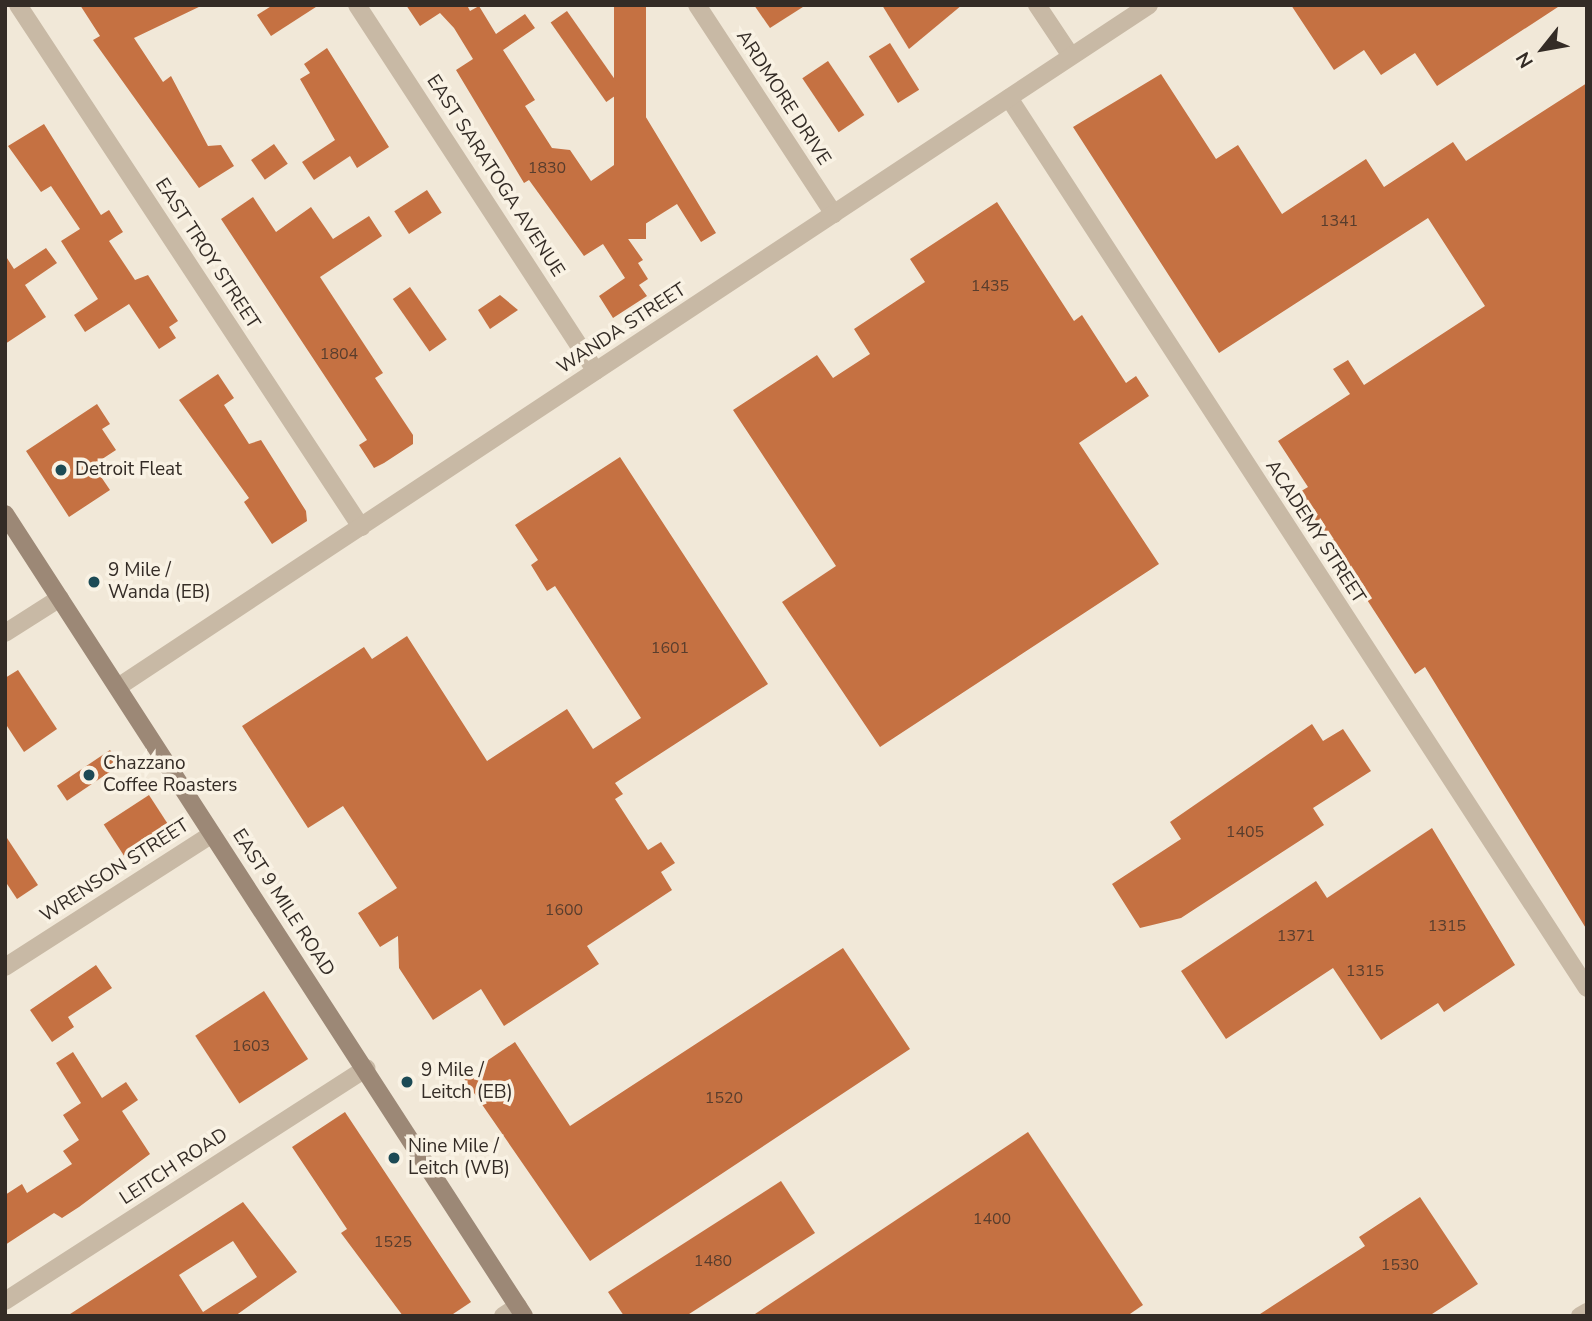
<!DOCTYPE html>
<style>
body{margin:0}
#map{position:relative;width:1592px;height:1321px;overflow:hidden;background:#f1e8d8;font-family:"Nunito Sans",sans-serif}
div>[style]{position:absolute}
[style*='--x']{left:calc(var(--x)*1px);top:calc(var(--y)*1px);width:calc(var(--w)*1px);rotate:calc(var(--a)*1deg)}
.building>*{inset:0;background:#c57142;transform-origin:0 0}
.minor>*{height:18px;margin:-9px;padding:0 9px;transform-origin:9px;border-radius:9px;background:#c8b9a5}
.secondary>*{height:18px;margin:-9px;padding:0 9px;transform-origin:9px;border-radius:9px;background:#9c8876}
.dots>*{width:19px;height:19px;translate:-50% -50%;box-sizing:border-box;border:4px solid #f9f2e4;border-radius:50%}
span{translate:-50% -50%;white-space:nowrap;text-align:center;line-height:1.15;-webkit-text-stroke:7px #f9f2e4;paint-order:stroke}
.number-label{font-size:16px;color:#583d2d}
.number-label span{-webkit-text-stroke-width:0}
.street-label{font-size:19px;color:#342c26}
.poi-label{font-size:19px;color:#342c26}
.left{translate:0 -50%;text-align:left}
.frame{position:absolute;inset:0;border:7px solid #342c26;pointer-events:none}
.north{position:absolute;left:1508px;top:14px;width:70px;height:70px;-webkit-text-stroke:5px #f9f2e4;paint-order:stroke;rotate:239deg;font-size:19px;font-weight:700;line-height:28px;text-align:center;color:#342c26}
.north::after{content:'';display:block;margin:auto;width:24px;height:32px;background:#342c26;clip-path:polygon(50% 0,100% 100%,50% 72%,0 100%)}
</style>
<div id="map">
<div class="building">
<i style="clip-path:polygon(80px 5px,203px 5px,134px 38px,163px 82px,171px 76px,208px 146px,221px 145px,234px 166px,199px 188px,93px 40px,100px 36px)"></i>
<i style="clip-path:polygon(273px 5px,319px 5px,271px 36px,257px 15px)"></i>
<i style="clip-path:polygon(406px 5px,467px 5px,470px 11px,479px 6px,496px 34px,525px 14px,535px 28px,503px 50px,535px 100px,525px 106px,552px 148px,570px 150px,591px 181px,640px 147px,620px 116px,638px 104px,716px 233px,701px 242px,677px 204px,626px 236px,643px 260px,638px 263px,648px 279px,639px 285px,647px 296px,613px 318px,599px 296px,625px 278px,603px 244px,584px 256px,529px 180px,524px 183px,456px 70px,473px 59px,454px 28px,440px 13px,420px 26px)"></i>
<i style="left:614px;top:5px;width:32px;height:234px"></i>
<i style="clip-path:polygon(754px 5px,806px 5px,770px 28px)"></i>
<i style="clip-path:polygon(882px 5px,962px 5px,909px 49px)"></i>
<i style="clip-path:polygon(1291px 5px,1561px 5px,1437px 86px,1415px 53px,1381px 75px,1364px 50px,1334px 70px)"></i>
<i style="left:567px;top:11px;width:97px;height:20px;rotate:55deg"></i>
<i style="left:890px;top:43px;width:55px;height:25px;rotate:58deg"></i>
<i style="clip-path:polygon(327px 48px,389px 147px,357px 168px,350px 156px,314px 180px,302px 162px,335px 140px,300px 79px,310px 73px,304px 64px)"></i>
<i style="left:828px;top:61px;width:65px;height:31px;rotate:56deg"></i>
<i style="clip-path:polygon(1161px 74px,1216px 159px,1238px 145px,1282px 214px,1366px 159px,1384px 187px,1453px 142px,1466px 161px,1587px 83px,1587px 930px,1425px 667px,1415px 674px,1298px 493px,1308px 487px,1278px 441px,1350px 394px,1333px 369px,1348px 360px,1364px 385px,1485px 306px,1428px 218px,1219px 353px,1073px 127px)"></i>
<i style="clip-path:polygon(44px 124px,101px 215px,109px 210px,123px 232px,109px 241px,135px 280px,148px 275px,178px 321px,169px 327px,176px 338px,159px 349px,129px 304px,85px 332px,74px 315px,98px 299px,61px 241px,80px 229px,51px 186px,41px 192px,8px 146px)"></i>
<i style="left:274px;top:144px;width:24px;height:28px;rotate:55deg"></i>
<i style="left:427px;top:190px;width:27px;height:39px;rotate:57deg"></i>
<i style="clip-path:polygon(253px 197px,276px 232px,311px 207px,333px 239px,369px 216px,382px 236px,320px 277px,383px 373px,375px 378px,413px 435px,413px 444px,384px 463px,374px 468px,359px 445px,367px 440px,221px 219px)"></i>
<i style="clip-path:polygon(997px 202px,1074px 321px,1082px 315px,1126px 383px,1136px 376px,1149px 396px,1079px 443px,1159px 564px,880px 747px,782px 602px,836px 566px,733px 410px,817px 355px,833px 378px,870px 354px,854px 329px,925px 282px,910px 259px)"></i>
<i style="clip-path:polygon(46px 248px,57px 263px,25px 285px,46px 317px,5px 344px,5px 255px,14px 269px)"></i>
<i style="left:410px;top:287px;width:64px;height:21px;rotate:55deg"></i>
<i style="clip-path:polygon(500px 295px,518px 310px,490px 329px,478px 310px)"></i>
<i style="clip-path:polygon(218px 374px,234px 398px,224px 405px,249px 444px,261px 440px,306px 511px,307px 521px,272px 544px,244px 502px,249px 498px,179px 400px)"></i>
<i style="clip-path:polygon(97px 404px,110px 424px,102px 429px,116px 450px,93px 465px,110px 490px,69px 517px,26px 451px)"></i>
<i style="clip-path:polygon(620px 457px,768px 684px,615px 783px,623px 794px,615px 799px,648px 850px,661px 842px,675px 863px,661px 872px,672px 890px,587px 946px,599px 964px,504px 1026px,481px 989px,433px 1020px,399px 968px,398px 936px,380px 947px,358px 913px,397px 888px,343px 806px,308px 828px,242px 726px,364px 647px,372px 659px,407px 636px,487px 761px,567px 709px,593px 749px,641px 718px,555px 586px,547px 591px,531px 565px,538px 560px,515px 525px)"></i>
<i style="clip-path:polygon(18px 670px,57px 729px,24px 752px,5px 723px,5px 678px)"></i>
<i style="clip-path:polygon(1312px 724px,1323px 741px,1343px 729px,1371px 771px,1313px 808px,1324px 825px,1181px 918px,1140px 928px,1112px 884px,1181px 839px,1170px 822px)"></i>
<i style="left:110px;top:750px;width:18px;height:64px;rotate:56deg"></i>
<i style="left:149px;top:795px;width:37px;height:54px;rotate:57deg"></i>
<i style="clip-path:polygon(1432px 828px,1515px 965px,1444px 1012px,1438px 1003px,1381px 1040px,1333px 968px,1226px 1039px,1181px 971px,1316px 881px,1327px 898px)"></i>
<i style="clip-path:polygon(5px 835px,38px 885px,17px 899px,5px 881px)"></i>
<i style="clip-path:polygon(843px 948px,910px 1049px,590px 1261px,463px 1077px,515px 1042px,570px 1126px)"></i>
<i style="clip-path:polygon(96px 965px,112px 988px,68px 1017px,74px 1027px,52px 1042px,30px 1010px)"></i>
<i style="left:264px;top:991px;width:81px;height:82px;rotate:57deg"></i>
<i style="clip-path:polygon(73px 1052px,102px 1098px,126px 1082px,138px 1100px,122px 1111px,150px 1154px,79px 1207px,62px 1218px,54px 1213px,5px 1245px,5px 1195px,22px 1184px,27px 1193px,72px 1164px,63px 1151px,79px 1140px,63px 1115px,81px 1103px,56px 1063px)"></i>
<i style="clip-path:polygon(345px 1112px,471px 1302px,450px 1316px,403px 1316px,341px 1233px,347px 1229px,292px 1147px)"></i>
<i style="clip-path:polygon(1028px 1132px,1143px 1305px,1127px 1316px,752px 1316px)"></i>
<i style="clip-path:polygon(781px 1181px,815px 1233px,686px 1316px,624px 1316px,608px 1292px)"></i>
<i style="clip-path:polygon(1420px 1197px,1478px 1284px,1429px 1316px,1257px 1316px,1365px 1246px,1359px 1237px)"></i>
<i style="clip-path:polygon(evenodd,243px 1202px,297px 1272px,235px 1316px,67px 1316px,243px 1202px,233px 1241px,257px 1277px,203px 1312px,179px 1275px,233px 1241px)"></i>
</div>
<div class="minor">
<i style="--x:18;--y:5;--w:625;--a:56.69"></i>
<i style="--x:357;--y:5;--w:437;--a:56.9"></i>
<i style="--x:697;--y:5;--w:250;--a:56.8"></i>
<i style="--x:1037;--y:5;--w:61;--a:56.3"></i>
<i style="--x:1009;--y:98;--w:1061;--a:57"></i>
<i style="--x:5;--y:633;--w:65;--a:-32.5"></i>
<i style="--x:118;--y:687;--w:1236;--a:-33.48"></i>
<i style="--x:5;--y:967;--w:246;--a:-32.7"></i>
<i style="--x:5;--y:1301;--w:430;--a:-32.8"></i>
<i style="--x:503;--y:1316;--w:18;--a:-34"></i>
<i style="--x:1580;--y:1316;--w:8;--a:-30"></i>
</div>
<div class="secondary">
<i style="--x:5;--y:514;--w:955;--a:57.09"></i>
</div>
<div class="dots">
<i style="left:61px;top:470px;background:#1c4a55"></i>
<i style="left:94px;top:582px;background:#1c4a55"></i>
<i style="left:89px;top:775px;background:#1c4a55"></i>
<i style="left:407px;top:1082px;background:#1c4a55"></i>
<i style="left:394px;top:1158px;background:#1c4a55"></i>
</div>
<div class="number-label">
<span style="left:547px;top:168px">1830</span>
<span style="left:1339px;top:221px">1341</span>
<span style="left:990px;top:286px">1435</span>
<span style="left:339px;top:354px">1804</span>
<span style="left:670px;top:648px">1601</span>
<span style="left:1245px;top:832px">1405</span>
<span style="left:564px;top:910px">1600</span>
<span style="left:1447px;top:926px">1315</span>
<span style="left:1296px;top:936px">1371</span>
<span style="left:1365px;top:971px">1315</span>
<span style="left:251px;top:1046px">1603</span>
<span style="left:724px;top:1098px">1520</span>
<span style="left:992px;top:1219px">1400</span>
<span style="left:393px;top:1242px">1525</span>
<span style="left:713px;top:1261px">1480</span>
<span style="left:1400px;top:1265px">1530</span>
</div>
<div class="street-label">
<span style="left:783px;top:98px;rotate:57deg">ARDMORE DRIVE</span>
<span style="left:495px;top:176px;rotate:57deg">EAST SARATOGA AVENUE</span>
<span style="left:207px;top:254px;rotate:57deg">EAST TROY STREET</span>
<span style="left:622px;top:329px;rotate:-33deg">WANDA STREET</span>
<span style="left:1315px;top:532px;rotate:57deg">ACADEMY STREET</span>
<span style="left:115px;top:871px;rotate:-33deg">WRENSON STREET</span>
<span style="left:283px;top:903px;rotate:57deg">EAST 9 MILE ROAD</span>
<span style="left:174px;top:1167px;rotate:-33deg">LEITCH ROAD</span>
</div>
<div class="poi-label">
<span class="left" style="left:75px;top:470px">Detroit Fleat</span>
<span class="left" style="left:108px;top:582px">9 Mile /<br>Wanda (EB)</span>
<span class="left" style="left:103px;top:775px">Chazzano<br>Coffee Roasters</span>
<span class="left" style="left:421px;top:1082px">9 Mile /<br>Leitch (EB)</span>
<span class="left" style="left:408px;top:1158px">Nine Mile /<br>Leitch (WB)</span>
</div>
<div class="frame"></div>
<div class="north">N</div>
</div>
